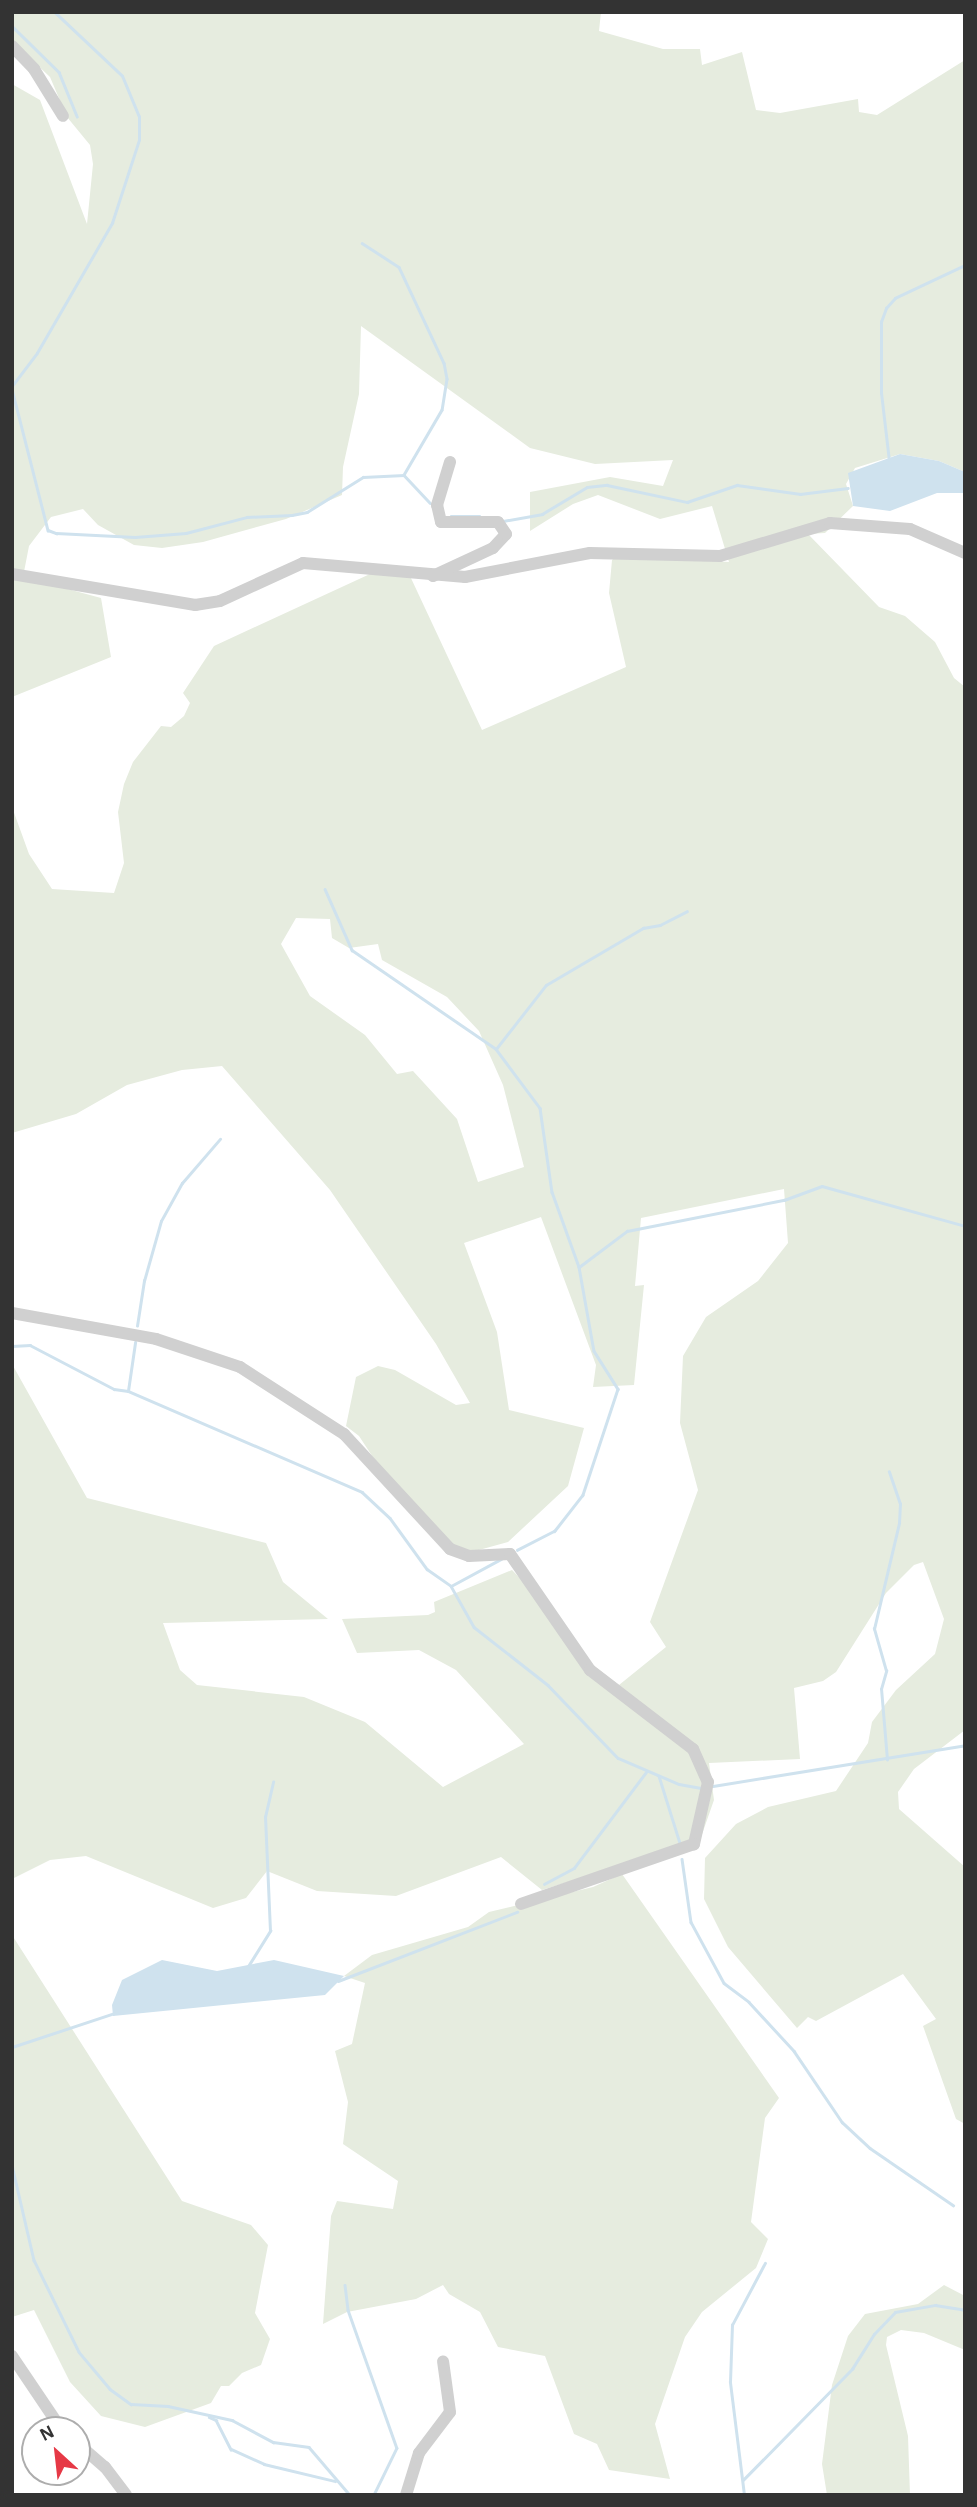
<!DOCTYPE html>
<style>
body{margin:0}
#map{position:relative;width:977px;height:2507px;overflow:hidden;background:#fff;font-family:"Alegreya Sans",sans-serif}
div>[style]{position:absolute}
[style*='--x']{left:calc(var(--x)*1px);top:calc(var(--y)*1px);width:calc(var(--w)*1px);rotate:calc(var(--a)*1deg)}
.green>*{inset:0;background:#e6ecdf}
.water>*{inset:0;background:#cfe2ee}
.stream>*{height:2.5px;margin:-1.25px;padding:0 1.25px;transform-origin:1.25px;border-radius:1.25px;background:#cfe2ee}
.minor>*{height:12px;margin:-6px;padding:0 6px;transform-origin:6px;border-radius:6px;background:#d0d0d0}
span{translate:-50% -50%;white-space:nowrap;text-align:center;line-height:1.15;-webkit-text-stroke:7px #fff;paint-order:stroke}
.frame{position:absolute;inset:0;border:14px solid #333;pointer-events:none}
.north{position:absolute;left:21px;top:2416px;width:70px;height:70px;box-sizing:border-box;background:#fff;border:2px solid #adadad;border-radius:50%;rotate:333deg;font-size:19px;font-weight:700;line-height:28px;text-align:center;color:#333}
.north::after{content:'';display:block;margin:auto;width:24px;height:32px;background:#e63946;clip-path:polygon(50% 0,100% 100%,50% 72%,0 100%)}
</style>
<div id="map">
<div class="green">
<i style="clip-path:polygon(evenodd,12px 12px,601px 12px,599px 31px,663px 49px,700px 49px,702px 65px,742px 52px,756px 110px,780px 113px,858px 99px,859px 112px,877px 115px,965px 60px,965px 472px,939px 461px,900px 454px,855px 468px,846px 484px,853px 506px,825px 533px,808px 534px,879px 607px,905px 616px,935px 642px,954px 678px,965px 687px,965px 1730px,914px 1769px,898px 1792px,899px 1809px,965px 1867px,965px 2124px,956px 2119px,923px 2026px,936px 2019px,903px 1974px,816px 2021px,808px 2017px,797px 2028px,728px 1947px,704px 1899px,705px 1858px,736px 1824px,768px 1807px,836px 1791px,868px 1743px,872px 1722px,896px 1690px,935px 1654px,944px 1619px,923px 1562px,914px 1565px,886px 1593px,836px 1672px,823px 1681px,794px 1688px,800px 1759px,709px 1763px,714px 1800px,700px 1840px,690px 1844px,542px 1890px,501px 1857px,396px 1896px,317px 1891px,267px 1871px,246px 1898px,213px 1908px,86px 1856px,50px 1860px,12px 1879px,12px 1364px,87px 1498px,266px 1543px,283px 1582px,328px 1619px,163px 1623px,180px 1670px,197px 1685px,304px 1697px,365px 1722px,443px 1787px,524px 1744px,456px 1670px,419px 1650px,357px 1653px,342px 1619px,428px 1615px,435px 1612px,434px 1602px,512px 1570px,548px 1607px,585px 1659px,619px 1685px,666px 1647px,650px 1622px,698px 1490px,680px 1423px,683px 1356px,706px 1317px,758px 1281px,788px 1243px,784px 1189px,641px 1218px,635px 1286px,644px 1285px,634px 1385px,593px 1387px,596px 1365px,541px 1217px,464px 1243px,497px 1332px,509px 1410px,584px 1428px,568px 1486px,508px 1542px,468px 1553px,448px 1552px,392px 1486px,359px 1436px,346px 1426px,356px 1377px,378px 1366px,395px 1370px,456px 1405px,470px 1403px,436px 1344px,330px 1190px,222px 1066px,182px 1070px,127px 1085px,76px 1114px,12px 1133px,12px 807px,29px 854px,52px 889px,114px 893px,124px 863px,118px 812px,124px 784px,133px 762px,161px 726px,171px 727px,184px 716px,190px 703px,183px 693px,214px 646px,370px 574px,410px 576px,482px 730px,626px 667px,609px 593px,612px 560px,617px 555px,729px 562px,712px 506px,660px 519px,598px 495px,573px 504px,530px 531px,530px 492px,610px 477px,663px 486px,673px 460px,595px 464px,530px 448px,361px 326px,359px 394px,343px 467px,342px 495px,286px 519px,203px 542px,162px 548px,134px 545px,98px 525px,83px 509px,51px 517px,29px 546px,23px 577px,101px 598px,111px 657px,12px 697px,12px 84px,40px 100px,87px 224px,93px 164px,90px 145px,67px 117px,50px 77px,12px 41px,12px 12px,296px 918px,330px 919px,332px 938px,349px 948px,378px 944px,382px 960px,447px 997px,479px 1031px,503px 1085px,524px 1167px,478px 1182px,457px 1119px,413px 1071px,397px 1074px,365px 1035px,310px 996px,281px 944px,296px 918px)"></i>
<i style="clip-path:polygon(622px 1874px,779px 2098px,765px 2118px,751px 2222px,768px 2239px,756px 2268px,702px 2312px,685px 2337px,655px 2424px,670px 2479px,609px 2470px,597px 2444px,574px 2434px,545px 2356px,498px 2347px,480px 2312px,449px 2294px,443px 2285px,416px 2299px,347px 2312px,323px 2324px,331px 2216px,337px 2201px,393px 2209px,398px 2181px,343px 2144px,348px 2102px,335px 2051px,352px 2044px,365px 1983px,344px 1976px,372px 1955px,468px 1927px,489px 1912px,593px 1887px)"></i>
<i style="clip-path:polygon(12px 1935px,182px 2201px,251px 2225px,268px 2245px,255px 2313px,270px 2339px,261px 2365px,242px 2373px,229px 2386px,221px 2386px,211px 2403px,145px 2427px,101px 2416px,70px 2382px,34px 2310px,12px 2317px)"></i>
<i style="clip-path:polygon(944px 2285px,965px 2296px,965px 2350px,924px 2333px,901px 2330px,887px 2337px,886px 2345px,908px 2436px,910px 2495px,827px 2495px,822px 2464px,832px 2385px,848px 2336px,865px 2314px,918px 2304px)"></i>
</div>
<div class="water">
<i style="clip-path:polygon(900px 454px,939px 461px,965px 472px,965px 493px,937px 493px,890px 511px,853px 506px,848px 473px)"></i>
<i style="clip-path:polygon(162px 1960px,217px 1971px,274px 1960px,344px 1976px,325px 1995px,113px 2016px,112px 2005px,122px 1980px)"></i>
</div>
<div class="stream">
<i style="--x:12;--y:26;--w:66;--a:44.4"></i>
<i style="--x:59;--y:72;--w:48;--a:67.8"></i>
<i style="--x:362;--y:243;--w:44;--a:33"></i>
<i style="--x:399;--y:267;--w:106;--a:64.9"></i>
<i style="--x:444;--y:363;--w:16;--a:79"></i>
<i style="--x:447;--y:379;--w:31;--a:99"></i>
<i style="--x:442;--y:410;--w:75;--a:120.3"></i>
<i style="--x:12;--y:386;--w:41;--a:-52.9"></i>
<i style="--x:37;--y:353;--w:150;--a:-60"></i>
<i style="--x:112;--y:223;--w:87;--a:-72"></i>
<i style="--x:139;--y:140;--w:23;--a:-90"></i>
<i style="--x:139;--y:117;--w:44;--a:-112.5"></i>
<i style="--x:122;--y:76;--w:93;--a:-136.7"></i>
<i style="--x:12;--y:389;--w:146;--a:75.7"></i>
<i style="--x:48;--y:530;--w:9;--a:21"></i>
<i style="--x:56;--y:533;--w:79;--a:2.9"></i>
<i style="--x:135;--y:537;--w:51;--a:-4.5"></i>
<i style="--x:186;--y:533;--w:63;--a:-14.7"></i>
<i style="--x:247;--y:517;--w:45;--a:-2.5"></i>
<i style="--x:292;--y:515;--w:15;--a:-11"></i>
<i style="--x:307;--y:512;--w:66;--a:-32"></i>
<i style="--x:363;--y:477;--w:41;--a:-2.8"></i>
<i style="--x:889;--y:461;--w:68;--a:-96.7"></i>
<i style="--x:881;--y:393;--w:71;--a:-90"></i>
<i style="--x:881;--y:322;--w:15;--a:-70"></i>
<i style="--x:886;--y:308;--w:13;--a:-48"></i>
<i style="--x:895;--y:298;--w:77;--a:-25.2"></i>
<i style="--x:404;--y:475;--w:38;--a:47"></i>
<i style="--x:451;--y:516;--w:29;--a:0"></i>
<i style="--x:503;--y:521;--w:40;--a:-10"></i>
<i style="--x:542;--y:514;--w:52;--a:-31"></i>
<i style="--x:587;--y:487;--w:20;--a:-6"></i>
<i style="--x:607;--y:485;--w:82;--a:12"></i>
<i style="--x:687;--y:502;--w:53;--a:-18.8"></i>
<i style="--x:737;--y:485;--w:64;--a:8.1"></i>
<i style="--x:800;--y:494;--w:48;--a:-7.1"></i>
<i style="--x:325;--y:889;--w:67;--a:66.1"></i>
<i style="--x:352;--y:950;--w:175;--a:34.5"></i>
<i style="--x:496;--y:1049;--w:74;--a:53.3"></i>
<i style="--x:540;--y:1108;--w:85;--a:81.9"></i>
<i style="--x:552;--y:1192;--w:80;--a:70.2"></i>
<i style="--x:579;--y:1267;--w:85;--a:79.9"></i>
<i style="--x:594;--y:1351;--w:45;--a:57.7"></i>
<i style="--x:618;--y:1389;--w:112;--a:108.3"></i>
<i style="--x:583;--y:1495;--w:46;--a:127.9"></i>
<i style="--x:555;--y:1531;--w:42;--a:152.8"></i>
<i style="--x:496;--y:1049;--w:81;--a:-52"></i>
<i style="--x:546;--y:985;--w:113;--a:-30.4"></i>
<i style="--x:643;--y:928;--w:17;--a:-10"></i>
<i style="--x:660;--y:925;--w:30;--a:-27"></i>
<i style="--x:579;--y:1267;--w:60;--a:-36.9"></i>
<i style="--x:627;--y:1231;--w:160;--a:-11.2"></i>
<i style="--x:784;--y:1200;--w:40;--a:-20.2"></i>
<i style="--x:822;--y:1186;--w:148;--a:15.6"></i>
<i style="--x:137;--y:1326;--w:46;--a:-81.2"></i>
<i style="--x:144;--y:1281;--w:62;--a:-74.2"></i>
<i style="--x:161;--y:1221;--w:43;--a:-61.1"></i>
<i style="--x:182;--y:1183;--w:58;--a:-49.2"></i>
<i style="--x:12;--y:1346;--w:18;--a:-3"></i>
<i style="--x:30;--y:1345;--w:95;--a:27.6"></i>
<i style="--x:114;--y:1389;--w:14;--a:8"></i>
<i style="--x:128;--y:1391;--w:255;--a:23.3"></i>
<i style="--x:362;--y:1492;--w:38;--a:43"></i>
<i style="--x:390;--y:1518;--w:63;--a:54"></i>
<i style="--x:427;--y:1569;--w:29;--a:35"></i>
<i style="--x:451;--y:1586;--w:47;--a:60.7"></i>
<i style="--x:474;--y:1627;--w:94;--a:38.1"></i>
<i style="--x:548;--y:1685;--w:101;--a:46.2"></i>
<i style="--x:618;--y:1758;--w:66;--a:23.1"></i>
<i style="--x:679;--y:1784;--w:22;--a:10"></i>
<i style="--x:128;--y:1391;--w:49;--a:-81.7"></i>
<i style="--x:451;--y:1586;--w:57;--a:-28.4"></i>
<i style="--x:887;--y:1760;--w:71;--a:-94.8"></i>
<i style="--x:881;--y:1689;--w:19;--a:-74"></i>
<i style="--x:886;--y:1671;--w:44;--a:-105.9"></i>
<i style="--x:874;--y:1629;--w:109;--a:-76.7"></i>
<i style="--x:899;--y:1523;--w:19;--a:-87"></i>
<i style="--x:900;--y:1504;--w:34;--a:-109"></i>
<i style="--x:659;--y:1776;--w:70;--a:72.6"></i>
<i style="--x:713;--y:1786;--w:255;--a:-9.2"></i>
<i style="--x:682;--y:1859;--w:64;--a:81.9"></i>
<i style="--x:691;--y:1922;--w:69;--a:61.6"></i>
<i style="--x:724;--y:1983;--w:31;--a:37"></i>
<i style="--x:749;--y:2002;--w:67;--a:47.4"></i>
<i style="--x:794;--y:2051;--w:86;--a:55.9"></i>
<i style="--x:842;--y:2122;--w:38;--a:43"></i>
<i style="--x:870;--y:2148;--w:101;--a:34.5"></i>
<i style="--x:544;--y:1884;--w:34;--a:-28"></i>
<i style="--x:574;--y:1868;--w:120;--a:-53.1"></i>
<i style="--x:247;--y:1968;--w:44;--a:-58.1"></i>
<i style="--x:270;--y:1931;--w:114;--a:-92.5"></i>
<i style="--x:265;--y:1817;--w:36;--a:-77"></i>
<i style="--x:338;--y:1981;--w:192;--a:-21.1"></i>
<i style="--x:12;--y:2047;--w:108;--a:-18.3"></i>
<i style="--x:12;--y:2165;--w:98;--a:77"></i>
<i style="--x:34;--y:2260;--w:102;--a:63.9"></i>
<i style="--x:79;--y:2352;--w:48;--a:50"></i>
<i style="--x:110;--y:2389;--w:26;--a:36"></i>
<i style="--x:131;--y:2404;--w:37;--a:3"></i>
<i style="--x:168;--y:2406;--w:66;--a:12.3"></i>
<i style="--x:232;--y:2420;--w:47;--a:28.2"></i>
<i style="--x:273;--y:2442;--w:36;--a:8"></i>
<i style="--x:309;--y:2447;--w:63;--a:49.5"></i>
<i style="--x:345;--y:2285;--w:25;--a:83"></i>
<i style="--x:348;--y:2310;--w:146;--a:70.5"></i>
<i style="--x:397;--y:2448;--w:52;--a:116.1"></i>
<i style="--x:209;--y:2417;--w:8;--a:23"></i>
<i style="--x:216;--y:2420;--w:33;--a:63"></i>
<i style="--x:231;--y:2449;--w:36;--a:24"></i>
<i style="--x:264;--y:2464;--w:73;--a:13.5"></i>
<i style="--x:743;--y:2480;--w:156;--a:-45.5"></i>
<i style="--x:852;--y:2369;--w:41;--a:-57.8"></i>
<i style="--x:874;--y:2334;--w:30;--a:-46"></i>
<i style="--x:895;--y:2312;--w:41;--a:-9.9"></i>
<i style="--x:935;--y:2305;--w:30;--a:9"></i>
<i style="--x:744;--y:2495;--w:114;--a:-97.1"></i>
<i style="--x:730;--y:2382;--w:57;--a:-88"></i>
<i style="--x:732;--y:2325;--w:70;--a:-62"></i>
</div>
<div class="minor">
<i style="--x:12;--y:46;--w:32;--a:46"></i>
<i style="--x:34;--y:69;--w:55;--a:58.3"></i>
<i style="--x:12;--y:574;--w:186;--a:9.6"></i>
<i style="--x:195;--y:605;--w:25;--a:-9"></i>
<i style="--x:220;--y:601;--w:91;--a:-24.6"></i>
<i style="--x:303;--y:563;--w:163;--a:4.9"></i>
<i style="--x:465;--y:577;--w:127;--a:-10.9"></i>
<i style="--x:590;--y:553;--w:130;--a:1.3"></i>
<i style="--x:720;--y:556;--w:115;--a:-16.7"></i>
<i style="--x:830;--y:523;--w:80;--a:4.3"></i>
<i style="--x:910;--y:529;--w:60;--a:23.6"></i>
<i style="--x:433;--y:576;--w:66;--a:-25"></i>
<i style="--x:493;--y:548;--w:19;--a:-47"></i>
<i style="--x:506;--y:534;--w:14;--a:-124"></i>
<i style="--x:498;--y:522;--w:57;--a:180"></i>
<i style="--x:441;--y:522;--w:17;--a:-103"></i>
<i style="--x:437;--y:505;--w:45;--a:-73.2"></i>
<i style="--x:12;--y:1313;--w:146;--a:10.2"></i>
<i style="--x:156;--y:1339;--w:89;--a:18.4"></i>
<i style="--x:240;--y:1367;--w:124;--a:32.8"></i>
<i style="--x:344;--y:1434;--w:156;--a:47.3"></i>
<i style="--x:450;--y:1549;--w:20;--a:20"></i>
<i style="--x:469;--y:1556;--w:41;--a:-2.8"></i>
<i style="--x:510;--y:1554;--w:141;--a:55.4"></i>
<i style="--x:590;--y:1670;--w:130;--a:37.5"></i>
<i style="--x:693;--y:1749;--w:36;--a:66"></i>
<i style="--x:708;--y:1782;--w:64;--a:102.7"></i>
<i style="--x:694;--y:1844;--w:183;--a:160.9"></i>
<i style="--x:12;--y:2356;--w:89;--a:56"></i>
<i style="--x:77;--y:2443;--w:37;--a:41"></i>
<i style="--x:105;--y:2467;--w:35;--a:53"></i>
<i style="--x:406;--y:2495;--w:44;--a:-72.8"></i>
<i style="--x:419;--y:2453;--w:51;--a:-52.9"></i>
<i style="--x:450;--y:2412;--w:51;--a:-97.8"></i>
</div>
<div class="frame"></div>
<div class="north">N</div>
</div>
